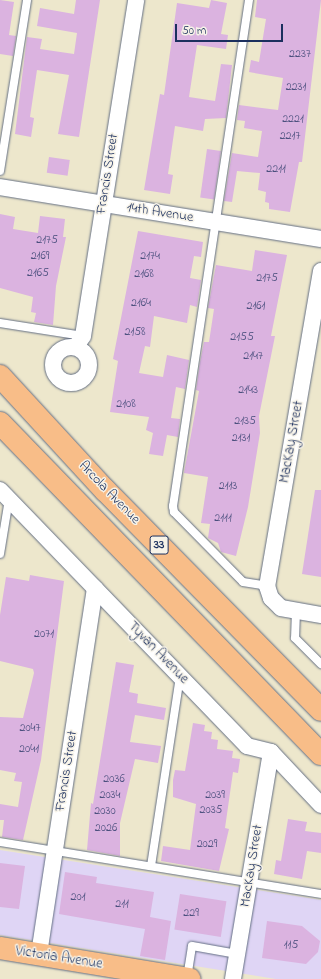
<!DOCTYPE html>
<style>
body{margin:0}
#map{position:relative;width:321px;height:979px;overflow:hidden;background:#ede7cc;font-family:"Indie Flower",sans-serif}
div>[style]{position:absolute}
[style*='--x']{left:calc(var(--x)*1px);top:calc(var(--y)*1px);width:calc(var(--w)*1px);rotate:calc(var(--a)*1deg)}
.built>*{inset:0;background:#dfd5f5}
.building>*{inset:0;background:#dbb3e0;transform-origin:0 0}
.roads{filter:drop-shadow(0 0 1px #646f84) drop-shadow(0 0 1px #646f84)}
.lane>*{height:8px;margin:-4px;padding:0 4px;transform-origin:4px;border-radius:4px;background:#fff}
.street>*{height:16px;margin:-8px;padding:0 8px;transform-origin:8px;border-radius:8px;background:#fff}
.street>.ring{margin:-8px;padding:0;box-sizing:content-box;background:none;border:16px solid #fff;border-radius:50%}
.primary>*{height:22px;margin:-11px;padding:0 11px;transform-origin:11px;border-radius:11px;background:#f8bd88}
span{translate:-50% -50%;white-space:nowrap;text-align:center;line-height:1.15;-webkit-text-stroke:3px #f7f3e8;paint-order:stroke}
.number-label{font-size:12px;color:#4b507e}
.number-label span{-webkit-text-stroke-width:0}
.shield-label span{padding:1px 3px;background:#f7f3e8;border:1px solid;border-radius:3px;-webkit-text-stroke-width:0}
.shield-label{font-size:13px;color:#1b2f5e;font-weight:700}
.street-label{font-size:14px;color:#1b2f5e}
.scale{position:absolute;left:175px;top:24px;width:108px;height:18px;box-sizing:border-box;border:2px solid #1b2f5e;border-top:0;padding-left:5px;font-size:12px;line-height:14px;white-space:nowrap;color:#1b2f5e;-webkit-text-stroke:3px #f7f3e8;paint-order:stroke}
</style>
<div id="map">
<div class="built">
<i style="clip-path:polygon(0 850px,321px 900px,321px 979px,276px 979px,0 935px)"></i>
</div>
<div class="building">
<i style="clip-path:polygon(0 0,14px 2px,9px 35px,16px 36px,13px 56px,0 54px)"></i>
<i style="clip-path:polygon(76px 0,100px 0,79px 137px,58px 134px,69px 75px,37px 70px,30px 117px,34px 118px,31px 137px,15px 134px,27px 37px,42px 39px,40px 49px,74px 54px,77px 33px,37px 26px,40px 8px,74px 14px)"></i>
<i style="clip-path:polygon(211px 0,227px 3px,221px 34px,228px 35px,226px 49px,197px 45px,189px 97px,215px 101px,221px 64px,232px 65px,226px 118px,205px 119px,203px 131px,175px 126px,168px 174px,173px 175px,170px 194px,144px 190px,160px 94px,164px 95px,177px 3px,209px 8px)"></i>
<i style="clip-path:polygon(257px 0,321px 0,302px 162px,299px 162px,290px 212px,269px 209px,269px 203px,265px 202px,266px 192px,258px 190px,260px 173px,237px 171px,232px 202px,224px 201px,232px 153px,258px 157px,262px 131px,244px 128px,245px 121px,237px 120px,239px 105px,278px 110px,283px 78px,249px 72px,251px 60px,259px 62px,266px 19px,255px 17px)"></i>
<i style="left:207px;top:149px;width:14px;height:49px;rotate:8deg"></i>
<i style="left:49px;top:157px;width:21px;height:16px;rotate:8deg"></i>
<i style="clip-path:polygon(0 214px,15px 217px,13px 229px,38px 233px,40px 216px,65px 219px,63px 237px,66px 237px,56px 286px,53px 325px,34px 322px,36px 313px,31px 312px,33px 297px,0 288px)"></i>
<i style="clip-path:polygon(138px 231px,203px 242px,201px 257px,194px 256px,190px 278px,201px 280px,197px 307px,190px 305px,187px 323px,154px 316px,150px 347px,145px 346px,139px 373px,163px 377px,167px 355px,189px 360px,185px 389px,176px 387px,171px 418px,180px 419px,178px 437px,167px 435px,163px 456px,149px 454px,153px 433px,146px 430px,149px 417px,110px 412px,118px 361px,113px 359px)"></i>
<i style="clip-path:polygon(255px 250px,287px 255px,271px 336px,275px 336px,259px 416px,260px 433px,248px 507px,236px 556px,221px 552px,218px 543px,208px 538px,210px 524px,201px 523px,208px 477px,184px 473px,199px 391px,196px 390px,200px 362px,204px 342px,209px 342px,214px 309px,208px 308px,216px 265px,252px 271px)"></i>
<i style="clip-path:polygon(315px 490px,321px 490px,321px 577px,302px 574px)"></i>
<i style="clip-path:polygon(30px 575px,64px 581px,41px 760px,23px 840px,2px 837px,4px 820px,0 820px,0 804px,18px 807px,22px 782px,14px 781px,16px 773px,0 770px,0 717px,23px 718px,34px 673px,33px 669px,0 661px,0 615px,6px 577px,29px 581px)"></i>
<i style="clip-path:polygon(116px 662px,134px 665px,129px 692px,138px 694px,137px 703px,166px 708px,164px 720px,135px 715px,130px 742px,161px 746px,158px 763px,135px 759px,120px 823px,120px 856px,87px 850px,91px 803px,93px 804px)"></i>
<i style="clip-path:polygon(193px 723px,205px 725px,204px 731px,212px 732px,211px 739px,218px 740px,217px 749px,233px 751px,232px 758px,240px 759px,238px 773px,233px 772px,225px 828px,229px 829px,219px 871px,161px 861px,163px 846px,190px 850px,196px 804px,173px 797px,173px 780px,175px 770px,185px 771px)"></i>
<i style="clip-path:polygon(288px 819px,307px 822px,305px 831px,321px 833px,321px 853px,307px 851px,302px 879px,274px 874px,276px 860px,281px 861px)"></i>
<i style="clip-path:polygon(0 863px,25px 866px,19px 909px,0 907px)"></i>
<i style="clip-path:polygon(65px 872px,97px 877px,96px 883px,154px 892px,150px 917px,171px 921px,165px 960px,140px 956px,145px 929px,59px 914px)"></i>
<i style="left:180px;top:894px;width:47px;height:36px;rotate:9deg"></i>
<i style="clip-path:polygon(267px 921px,302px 926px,320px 941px,318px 952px,306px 964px,262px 958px)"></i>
</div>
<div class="roads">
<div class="lane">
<i style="--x:249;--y:0;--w:512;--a:98.54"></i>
<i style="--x:173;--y:506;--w:6;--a:81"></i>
<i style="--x:174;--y:512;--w:98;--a:45.4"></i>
<i style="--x:243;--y:582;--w:24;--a:9"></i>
<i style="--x:0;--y:171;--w:173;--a:-81"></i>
<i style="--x:0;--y:323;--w:84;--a:8.9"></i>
<i style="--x:0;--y:554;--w:56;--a:-80.7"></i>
<i style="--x:296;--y:611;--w:27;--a:92"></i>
<i style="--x:295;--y:638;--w:37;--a:45"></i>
<i style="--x:0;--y:842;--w:325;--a:9.2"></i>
<i style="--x:151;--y:866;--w:192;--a:-81.3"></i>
<i style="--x:187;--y:978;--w:32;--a:-81"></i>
<i style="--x:192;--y:946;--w:46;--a:10.1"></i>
</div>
<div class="street">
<i style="--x:0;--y:187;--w:325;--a:9.2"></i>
<i style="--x:321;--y:271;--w:320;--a:99.7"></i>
<i style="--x:267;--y:586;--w:13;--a:72"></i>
<i style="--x:271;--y:598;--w:14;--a:45"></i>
<i style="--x:281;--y:608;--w:41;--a:9.9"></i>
<i class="ring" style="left:53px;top:347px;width:20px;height:20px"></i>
<i style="--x:76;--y:347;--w:13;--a:-58"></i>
<i style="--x:83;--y:336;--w:340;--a:-81"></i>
<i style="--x:0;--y:490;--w:356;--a:46"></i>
<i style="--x:247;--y:746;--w:25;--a:14"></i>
<i style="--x:271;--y:752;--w:73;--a:46.7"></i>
<i style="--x:39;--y:954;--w:370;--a:-81.3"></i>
<i style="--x:233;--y:979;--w:230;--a:-80.5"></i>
</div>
<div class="primary">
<i style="--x:0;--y:376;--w:155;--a:47.4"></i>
<i style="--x:105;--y:490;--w:308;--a:45.5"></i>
<i style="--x:0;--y:423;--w:461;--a:45.9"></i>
<i style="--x:0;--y:948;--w:192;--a:9.3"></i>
</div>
</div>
<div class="number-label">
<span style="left:300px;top:55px">2237</span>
<span style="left:296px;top:88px">2231</span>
<span style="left:293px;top:120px">2221</span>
<span style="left:290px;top:137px">2217</span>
<span style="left:276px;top:170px">2211</span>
<span style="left:47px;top:241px">2175</span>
<span style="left:40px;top:257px">2169</span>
<span style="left:150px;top:257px">2174</span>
<span style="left:38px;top:274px">2165</span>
<span style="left:144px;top:275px">2168</span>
<span style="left:267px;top:279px">2175</span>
<span style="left:141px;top:304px">2164</span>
<span style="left:256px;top:307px">2161</span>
<span style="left:135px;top:333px">2158</span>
<span style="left:242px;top:338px">2155</span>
<span style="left:253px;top:357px">2147</span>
<span style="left:248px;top:391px">2143</span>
<span style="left:126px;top:405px">2108</span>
<span style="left:245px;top:422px">2135</span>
<span style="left:241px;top:439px">2131</span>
<span style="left:228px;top:487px">2113</span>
<span style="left:223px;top:519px">2111</span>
<span style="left:44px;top:635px">2071</span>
<span style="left:30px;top:729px">2047</span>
<span style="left:29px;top:750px">2041</span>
<span style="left:114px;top:780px">2036</span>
<span style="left:110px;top:796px">2034</span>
<span style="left:215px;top:796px">2039</span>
<span style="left:211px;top:811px">2035</span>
<span style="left:105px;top:812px">2030</span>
<span style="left:106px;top:829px">2026</span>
<span style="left:207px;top:845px">2029</span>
<span style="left:78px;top:898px">201</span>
<span style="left:122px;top:905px">211</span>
<span style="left:191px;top:914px">229</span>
<span style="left:291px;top:946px">115</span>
</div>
<div class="shield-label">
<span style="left:159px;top:545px">33</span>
</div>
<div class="street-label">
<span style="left:108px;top:174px;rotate:-81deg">Francis Street</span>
<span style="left:160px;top:213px;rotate:9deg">14th Avenue</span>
<span style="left:292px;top:442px;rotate:-80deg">MacKay Street</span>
<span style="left:109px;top:493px;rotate:46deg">Arcola Avenue</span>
<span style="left:158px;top:653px;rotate:46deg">Tyvan Avenue</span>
<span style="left:67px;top:771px;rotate:-81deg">Francis Street</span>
<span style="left:252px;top:866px;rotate:-81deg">MacKay Street</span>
<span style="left:59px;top:958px;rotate:9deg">Victoria Avenue</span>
</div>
<div class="scale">50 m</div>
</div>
